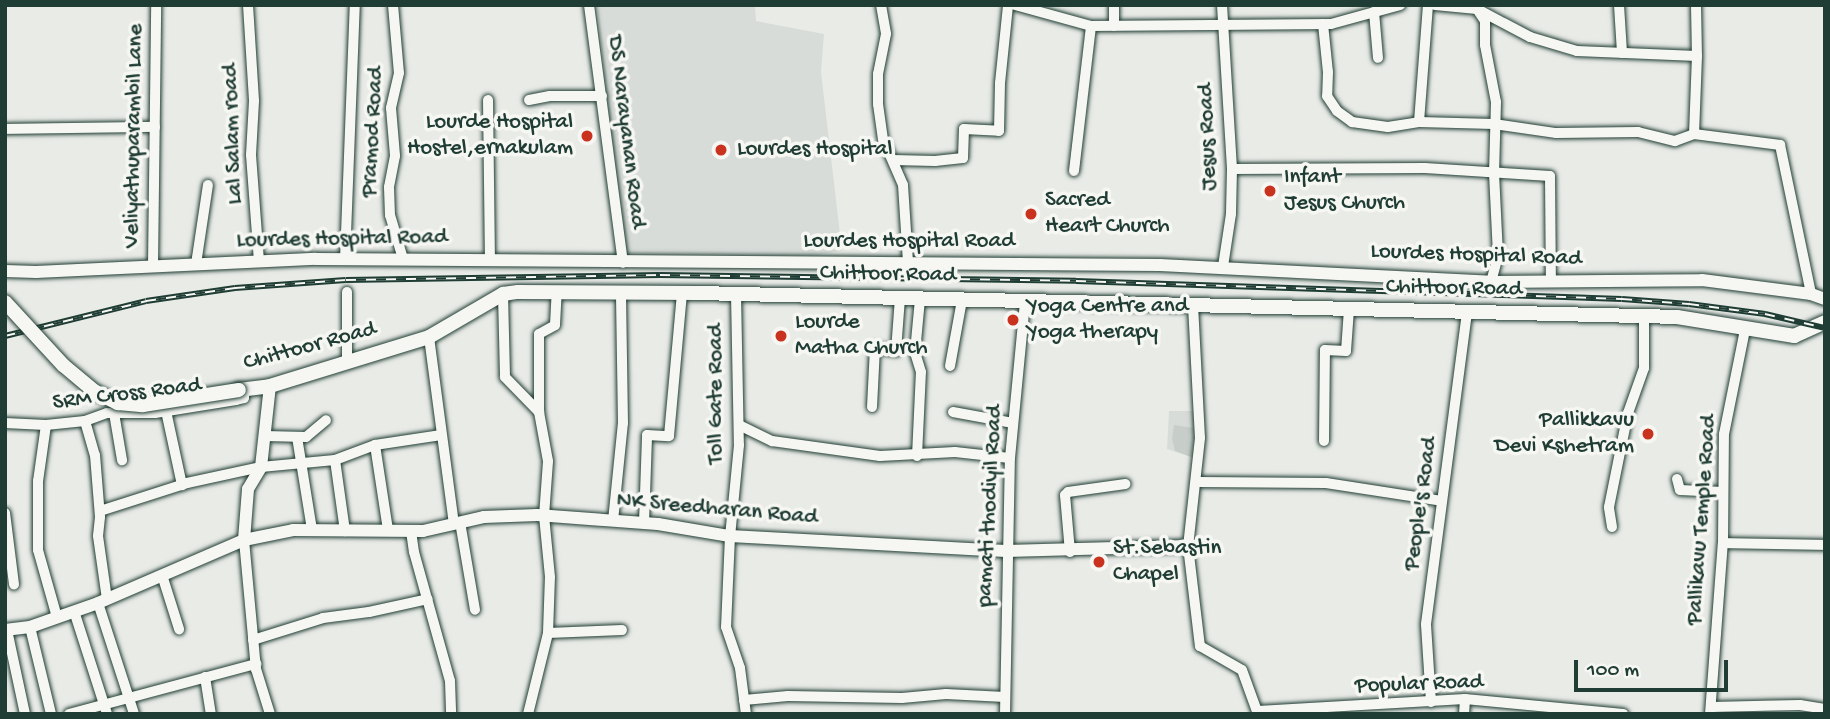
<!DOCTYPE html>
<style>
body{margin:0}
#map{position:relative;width:1830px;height:719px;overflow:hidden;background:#e9ebe7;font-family:"Gochi Hand",sans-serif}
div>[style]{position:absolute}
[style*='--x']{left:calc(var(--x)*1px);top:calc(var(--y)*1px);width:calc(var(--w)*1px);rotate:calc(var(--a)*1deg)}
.built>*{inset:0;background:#d8dcd8}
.green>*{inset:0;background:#c7cec9}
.roads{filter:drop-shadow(0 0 2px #1f3d34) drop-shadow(0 0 2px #1f3d34)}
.minor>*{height:10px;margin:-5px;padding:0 5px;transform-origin:5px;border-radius:5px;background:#f6f6f2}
.tertiary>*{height:12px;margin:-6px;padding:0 6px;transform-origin:6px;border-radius:6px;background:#f6f6f2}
.secondary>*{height:14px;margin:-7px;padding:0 7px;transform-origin:7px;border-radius:7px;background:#f6f6f2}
.rail>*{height:6px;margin-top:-3px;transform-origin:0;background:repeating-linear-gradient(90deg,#f6f6f2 0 10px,#1f3d34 0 20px);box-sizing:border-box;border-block:2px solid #1f3d34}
.bridges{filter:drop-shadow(0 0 2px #1f3d34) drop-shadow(0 0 2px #1f3d34)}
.secondary-bridge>*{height:14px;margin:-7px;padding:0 7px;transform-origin:7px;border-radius:7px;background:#f6f6f2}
.dots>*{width:19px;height:19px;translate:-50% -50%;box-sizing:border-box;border:4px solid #f6f6f2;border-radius:50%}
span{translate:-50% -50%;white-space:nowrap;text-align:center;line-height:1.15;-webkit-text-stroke:7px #f6f6f2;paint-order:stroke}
.poi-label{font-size:23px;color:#1f3d34}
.right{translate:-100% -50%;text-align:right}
.left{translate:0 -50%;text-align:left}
.street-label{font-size:23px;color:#1f3d34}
.frame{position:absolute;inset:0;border:7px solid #1f3d34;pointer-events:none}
.scale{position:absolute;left:1574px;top:660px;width:154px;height:32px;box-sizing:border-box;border:4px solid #1f3d34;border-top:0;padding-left:9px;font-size:21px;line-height:24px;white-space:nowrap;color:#1f3d34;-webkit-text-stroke:5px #f6f6f2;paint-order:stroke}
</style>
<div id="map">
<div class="built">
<i style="clip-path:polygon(597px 5px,755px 5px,756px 21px,824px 34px,821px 72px,842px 251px,816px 255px,624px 253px)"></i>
<i style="clip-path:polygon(1169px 411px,1199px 411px,1195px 458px,1167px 449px)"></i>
</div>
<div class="green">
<i style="clip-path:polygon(1174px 425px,1194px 428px,1191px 457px,1175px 451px,1172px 439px)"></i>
</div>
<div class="roads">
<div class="minor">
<i style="--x:248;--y:5;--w:96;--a:86.4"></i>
<i style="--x:254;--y:101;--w:54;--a:93.2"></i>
<i style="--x:251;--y:155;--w:106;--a:85.7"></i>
<i style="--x:393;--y:5;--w:68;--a:85"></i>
<i style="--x:399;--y:73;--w:36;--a:103"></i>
<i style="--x:391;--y:108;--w:48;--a:85.2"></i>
<i style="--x:395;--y:156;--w:32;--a:101"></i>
<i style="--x:389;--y:187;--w:28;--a:88"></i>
<i style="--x:390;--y:215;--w:46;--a:73.5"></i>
<i style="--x:589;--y:5;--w:260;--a:82.5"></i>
<i style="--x:881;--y:5;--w:29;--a:80"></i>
<i style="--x:886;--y:34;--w:41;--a:101.3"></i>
<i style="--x:878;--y:74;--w:30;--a:90"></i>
<i style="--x:878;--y:104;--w:35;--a:82"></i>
<i style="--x:883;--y:139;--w:50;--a:66.5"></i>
<i style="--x:903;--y:185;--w:78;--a:86.3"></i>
<i style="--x:1015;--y:5;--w:79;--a:15.4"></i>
<i style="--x:1091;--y:26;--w:240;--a:-0.5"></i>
<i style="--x:1331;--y:24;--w:72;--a:-15.4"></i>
<i style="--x:1222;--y:5;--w:164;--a:86.5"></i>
<i style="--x:1232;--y:169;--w:45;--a:91.3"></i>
<i style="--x:1231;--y:214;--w:53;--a:98.7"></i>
<i style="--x:1435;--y:5;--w:42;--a:5.4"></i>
<i style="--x:1477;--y:9;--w:60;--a:27.8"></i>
<i style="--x:1530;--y:37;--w:49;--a:16.6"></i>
<i style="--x:1577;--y:51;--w:120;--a:2.4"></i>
<i style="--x:1697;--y:56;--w:78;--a:92.2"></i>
<i style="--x:1694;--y:134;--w:87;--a:7.3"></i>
<i style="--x:1780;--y:145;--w:152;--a:78.2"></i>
<i style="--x:1619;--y:5;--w:48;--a:86.4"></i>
<i style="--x:1696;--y:5;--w:51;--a:88.9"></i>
<i style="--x:1477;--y:9;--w:14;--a:56"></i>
<i style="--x:1485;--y:21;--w:24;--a:90"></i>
<i style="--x:1485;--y:45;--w:58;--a:79.1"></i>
<i style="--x:1496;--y:102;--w:71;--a:91.6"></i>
<i style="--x:1494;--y:173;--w:83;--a:87.2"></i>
<i style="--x:1498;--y:256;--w:27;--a:105"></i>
<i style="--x:1374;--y:12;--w:46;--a:85"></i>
<i style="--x:1323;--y:24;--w:48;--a:84.1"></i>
<i style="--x:1328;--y:72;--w:24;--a:92"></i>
<i style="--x:1327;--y:96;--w:18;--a:56"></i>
<i style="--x:1337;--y:111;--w:19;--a:36"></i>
<i style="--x:1352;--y:122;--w:36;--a:8"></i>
<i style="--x:1388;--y:127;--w:31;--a:-9"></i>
<i style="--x:1419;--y:122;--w:75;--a:1.5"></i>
<i style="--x:1494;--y:124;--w:63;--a:8.3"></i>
<i style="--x:1556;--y:133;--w:82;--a:-0.7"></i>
<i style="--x:1638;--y:132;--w:38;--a:14"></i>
<i style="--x:1675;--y:141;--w:20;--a:-20"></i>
<i style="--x:1114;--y:26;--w:21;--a:-90"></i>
<i style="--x:488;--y:100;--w:160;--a:89.3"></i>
<i style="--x:529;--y:100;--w:21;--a:-11"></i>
<i style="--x:550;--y:96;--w:52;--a:0"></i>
<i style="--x:1419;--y:122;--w:117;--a:-85.6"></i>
<i style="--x:5;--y:129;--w:150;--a:-0.8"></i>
<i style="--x:893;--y:160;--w:42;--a:1.4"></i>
<i style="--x:935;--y:161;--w:28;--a:-6"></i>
<i style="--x:963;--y:158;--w:29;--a:-88"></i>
<i style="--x:964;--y:129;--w:35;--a:3"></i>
<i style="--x:999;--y:131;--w:48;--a:-88.8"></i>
<i style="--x:1000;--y:83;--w:78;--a:-84.1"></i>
<i style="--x:1232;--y:169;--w:193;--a:-0.3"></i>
<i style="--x:1425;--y:168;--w:125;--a:3.7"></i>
<i style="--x:1550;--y:176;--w:105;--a:89.5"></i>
<i style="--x:1074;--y:171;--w:146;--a:-83.3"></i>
<i style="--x:345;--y:260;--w:255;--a:-87.8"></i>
<i style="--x:196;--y:264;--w:80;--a:-81.4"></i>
<i style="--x:153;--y:266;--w:261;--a:-89.3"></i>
<i style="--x:347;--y:292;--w:68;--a:90"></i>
<i style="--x:503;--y:294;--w:83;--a:88.6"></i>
<i style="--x:505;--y:377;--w:49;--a:45.8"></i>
<i style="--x:736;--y:294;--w:151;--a:88.9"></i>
<i style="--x:739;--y:445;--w:91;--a:95.6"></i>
<i style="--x:730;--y:536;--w:91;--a:92.5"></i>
<i style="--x:726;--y:627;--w:43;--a:71.1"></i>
<i style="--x:740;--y:668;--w:46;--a:82.6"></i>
<i style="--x:1193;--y:305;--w:133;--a:87"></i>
<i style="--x:1200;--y:438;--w:109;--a:96.3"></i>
<i style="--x:1188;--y:546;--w:101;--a:83.2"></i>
<i style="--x:1200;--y:646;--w:48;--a:29.7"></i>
<i style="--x:1242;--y:670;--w:47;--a:70"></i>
<i style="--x:429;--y:337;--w:189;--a:82.4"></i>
<i style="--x:950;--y:366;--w:67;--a:-79.7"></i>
<i style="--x:872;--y:407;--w:59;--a:-87.1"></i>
<i style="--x:875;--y:348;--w:21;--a:8"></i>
<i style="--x:896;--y:351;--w:53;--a:-85.7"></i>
<i style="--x:166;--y:411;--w:76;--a:77.8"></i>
<i style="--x:953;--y:412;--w:61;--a:10.4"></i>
<i style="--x:114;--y:413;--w:48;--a:80.3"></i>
<i style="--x:85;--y:421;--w:35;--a:74"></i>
<i style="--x:95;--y:455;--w:62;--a:85.4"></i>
<i style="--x:100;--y:517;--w:19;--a:96"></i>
<i style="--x:98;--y:536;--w:64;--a:81.9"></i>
<i style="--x:5;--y:423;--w:41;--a:2.8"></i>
<i style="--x:46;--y:425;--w:39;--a:-6"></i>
<i style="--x:85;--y:421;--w:23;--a:-20"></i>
<i style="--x:107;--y:413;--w:48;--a:0"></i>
<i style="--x:155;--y:413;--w:82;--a:-9.1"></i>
<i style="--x:236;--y:400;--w:8;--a:-14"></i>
<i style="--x:244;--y:398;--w:9;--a:-90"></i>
<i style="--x:46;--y:425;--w:57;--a:98.1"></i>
<i style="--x:38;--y:481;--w:69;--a:90"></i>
<i style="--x:38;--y:550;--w:70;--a:74.2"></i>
<i style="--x:739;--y:425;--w:37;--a:26"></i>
<i style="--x:772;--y:441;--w:109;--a:7.9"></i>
<i style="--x:880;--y:456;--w:75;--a:-3.1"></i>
<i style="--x:955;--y:452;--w:55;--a:6.2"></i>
<i style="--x:265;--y:436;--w:41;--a:1.4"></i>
<i style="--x:306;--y:437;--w:26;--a:-40"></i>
<i style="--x:297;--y:437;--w:94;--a:80.8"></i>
<i style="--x:1324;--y:441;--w:91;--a:-89.4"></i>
<i style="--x:1325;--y:350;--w:21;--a:3"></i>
<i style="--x:1346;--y:351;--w:42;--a:-85.9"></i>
<i style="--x:375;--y:445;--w:86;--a:81.3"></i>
<i style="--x:917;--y:456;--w:84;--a:-87.3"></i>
<i style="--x:921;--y:372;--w:21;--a:-107"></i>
<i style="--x:915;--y:352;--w:53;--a:-84.6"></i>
<i style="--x:335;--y:460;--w:72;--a:82"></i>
<i style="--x:1677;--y:479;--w:11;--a:75"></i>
<i style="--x:1680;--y:490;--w:43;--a:2.7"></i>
<i style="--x:1198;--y:482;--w:128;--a:0.4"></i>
<i style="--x:1326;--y:483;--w:117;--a:8.8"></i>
<i style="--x:100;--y:511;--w:91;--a:-17.8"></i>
<i style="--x:187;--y:483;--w:76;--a:-12.2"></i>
<i style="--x:261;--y:467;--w:74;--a:-5.4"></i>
<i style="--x:335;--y:460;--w:43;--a:-20.6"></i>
<i style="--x:375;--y:445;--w:67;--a:-8.6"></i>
<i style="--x:5;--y:513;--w:72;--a:82.8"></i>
<i style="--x:613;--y:521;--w:99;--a:-84.2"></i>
<i style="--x:623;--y:423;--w:130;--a:-90.9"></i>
<i style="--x:460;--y:522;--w:89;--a:80.3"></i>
<i style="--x:644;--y:523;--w:88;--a:-88"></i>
<i style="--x:647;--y:435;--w:22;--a:3"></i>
<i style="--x:669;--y:436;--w:144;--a:-84.8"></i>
<i style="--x:1612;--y:527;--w:20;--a:-99"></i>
<i style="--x:1609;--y:507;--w:96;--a:-78.6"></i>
<i style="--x:1628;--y:413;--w:48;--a:-70.4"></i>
<i style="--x:1644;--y:368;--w:52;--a:-90"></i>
<i style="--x:411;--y:531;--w:21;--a:82"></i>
<i style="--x:414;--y:552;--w:134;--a:74.4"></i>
<i style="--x:450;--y:681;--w:33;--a:88"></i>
<i style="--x:244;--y:540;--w:130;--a:84.7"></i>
<i style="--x:256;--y:669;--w:47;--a:72.7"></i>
<i style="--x:1723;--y:543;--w:102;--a:1.1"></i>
<i style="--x:1070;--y:552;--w:57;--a:-95"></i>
<i style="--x:1065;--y:495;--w:4;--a:-45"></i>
<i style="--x:1068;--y:492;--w:58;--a:-8"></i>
<i style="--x:162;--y:575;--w:57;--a:72.5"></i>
<i style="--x:98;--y:603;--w:117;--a:72"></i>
<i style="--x:74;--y:611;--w:108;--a:72.2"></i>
<i style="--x:30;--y:627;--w:89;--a:76.4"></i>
<i style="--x:7;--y:630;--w:86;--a:77.9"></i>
<i style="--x:548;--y:633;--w:74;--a:-2.3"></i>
<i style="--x:253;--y:640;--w:73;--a:-17.4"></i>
<i style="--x:323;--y:618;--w:46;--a:-7.4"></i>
<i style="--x:369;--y:612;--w:60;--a:-12.4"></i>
<i style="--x:205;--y:677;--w:37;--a:81"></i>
<i style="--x:744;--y:700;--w:44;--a:-5.2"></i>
<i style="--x:788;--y:696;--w:114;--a:1"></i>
<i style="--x:902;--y:698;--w:44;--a:-5.2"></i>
<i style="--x:946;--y:694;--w:59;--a:2.9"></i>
<i style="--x:1431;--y:702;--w:78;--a:-93.7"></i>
<i style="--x:1426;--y:624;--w:315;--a:-82.5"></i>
<i style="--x:1711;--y:707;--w:89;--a:-1.3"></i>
<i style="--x:1800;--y:705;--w:25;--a:9"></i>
<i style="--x:1258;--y:711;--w:207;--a:-3.3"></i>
<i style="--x:1465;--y:699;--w:159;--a:5.4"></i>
<i style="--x:69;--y:714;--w:194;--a:-15"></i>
<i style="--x:528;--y:714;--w:83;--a:-76.1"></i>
<i style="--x:548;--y:633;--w:56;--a:-88"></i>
<i style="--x:550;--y:577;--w:61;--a:-95.6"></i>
<i style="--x:544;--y:516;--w:55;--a:-85.8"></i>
<i style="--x:548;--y:461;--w:50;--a:-100.4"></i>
<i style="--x:539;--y:412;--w:78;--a:-90"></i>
<i style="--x:539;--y:334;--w:18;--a:-29"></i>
<i style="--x:555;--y:325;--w:33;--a:-87"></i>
<i style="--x:1005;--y:714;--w:256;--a:-88.9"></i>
<i style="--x:1010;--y:458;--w:158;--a:-84.5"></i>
<i style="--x:1464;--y:714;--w:15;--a:-86"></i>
<i style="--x:1710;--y:714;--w:171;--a:-85.7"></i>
<i style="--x:1723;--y:543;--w:109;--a:-89.5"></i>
<i style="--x:1724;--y:434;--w:106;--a:-78.6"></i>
</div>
<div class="tertiary">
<i style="--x:5;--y:271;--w:31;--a:2"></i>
<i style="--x:36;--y:272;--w:280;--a:-2.7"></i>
<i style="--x:316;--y:259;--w:844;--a:0.41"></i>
<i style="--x:1160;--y:265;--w:331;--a:2.9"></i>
<i style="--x:1491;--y:282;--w:211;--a:-0.5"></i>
<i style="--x:1702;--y:280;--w:110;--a:7.3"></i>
<i style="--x:1811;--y:294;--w:15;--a:20"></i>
<i style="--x:244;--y:540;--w:51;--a:-85.5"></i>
<i style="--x:248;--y:489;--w:26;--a:-59"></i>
<i style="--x:261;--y:467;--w:81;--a:-83.7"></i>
<i style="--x:5;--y:630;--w:25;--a:-7"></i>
<i style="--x:30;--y:627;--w:72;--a:-19.4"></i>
<i style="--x:98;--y:603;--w:159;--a:-23.3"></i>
<i style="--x:244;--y:540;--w:50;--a:-11.5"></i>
<i style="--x:293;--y:530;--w:130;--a:0.4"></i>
<i style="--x:423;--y:531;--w:63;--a:-12.9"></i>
<i style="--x:484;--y:517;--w:53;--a:-2.2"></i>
<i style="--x:537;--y:515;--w:121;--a:4.3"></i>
<i style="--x:658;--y:524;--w:73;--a:9.5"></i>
<i style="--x:730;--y:536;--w:276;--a:3.1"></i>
<i style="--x:1006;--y:551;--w:182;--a:-1.6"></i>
</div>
<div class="secondary">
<i style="--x:239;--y:390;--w:31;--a:-7"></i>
<i style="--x:270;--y:386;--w:166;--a:-17.1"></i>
<i style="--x:429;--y:337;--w:86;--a:-30.2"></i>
<i style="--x:503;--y:294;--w:15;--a:-8"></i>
<i style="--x:518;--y:292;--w:180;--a:0.3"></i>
<i style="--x:698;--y:293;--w:979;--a:1.4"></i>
<i style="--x:1677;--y:317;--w:119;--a:9.2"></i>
<i style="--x:1794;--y:336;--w:34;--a:-24"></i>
</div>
</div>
<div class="rail">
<i style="--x:5;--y:336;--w:145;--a:-13.9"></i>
<i style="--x:146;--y:301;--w:90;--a:-8.3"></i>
<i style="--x:235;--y:288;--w:111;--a:-4.1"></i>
<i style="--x:346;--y:280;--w:314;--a:-0.9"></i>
<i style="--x:660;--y:275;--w:416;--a:0.8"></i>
<i style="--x:1076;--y:281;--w:546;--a:1.89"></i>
<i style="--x:1622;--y:299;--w:67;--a:4.3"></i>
<i style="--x:1689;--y:304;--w:77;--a:7.5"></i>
<i style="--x:1765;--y:314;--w:62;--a:13.1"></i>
</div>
<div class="bridges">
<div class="secondary-bridge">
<i style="--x:5;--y:302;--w:86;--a:47.4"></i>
<i style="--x:63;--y:365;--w:40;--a:40"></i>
<i style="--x:94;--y:391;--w:27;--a:27"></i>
<i style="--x:118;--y:403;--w:25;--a:5"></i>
<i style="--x:143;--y:405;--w:97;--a:-8.9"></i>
</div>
</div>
<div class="dots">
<i style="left:587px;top:136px;background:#c8321e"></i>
<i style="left:721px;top:150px;background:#c8321e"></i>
<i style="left:1270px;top:191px;background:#c8321e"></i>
<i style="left:1031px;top:214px;background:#c8321e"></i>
<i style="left:1013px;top:320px;background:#c8321e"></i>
<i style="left:781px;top:336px;background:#c8321e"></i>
<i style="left:1648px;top:434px;background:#c8321e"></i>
<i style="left:1099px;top:562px;background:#c8321e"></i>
</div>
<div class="poi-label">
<span class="right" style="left:573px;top:136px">Lourde Hospital<br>Hostel,ernakulam</span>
<span class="left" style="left:737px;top:150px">Lourdes Hospital</span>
<span class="left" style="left:1284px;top:191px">Infant<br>Jesus Church</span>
<span class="left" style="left:1045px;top:214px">Sacred<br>Heart Church</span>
<span class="left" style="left:1027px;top:320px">Yoga Centre and<br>Yoga therapy</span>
<span class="left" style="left:795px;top:336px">Lourde<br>Matha Church</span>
<span class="right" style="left:1634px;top:434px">Pallikkavu<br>Devi Kshetram</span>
<span class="left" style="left:1113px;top:562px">St.Sebastin<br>Chapel</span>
</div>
<div class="street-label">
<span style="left:374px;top:132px;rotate:-87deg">Pramod Road</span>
<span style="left:625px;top:132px;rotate:83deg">DS Narayanan Road</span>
<span style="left:234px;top:134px;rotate:-92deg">Lal Salam road</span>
<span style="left:135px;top:136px;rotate:-89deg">Veliyathuparambil Lane</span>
<span style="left:1209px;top:137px;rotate:-92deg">Jesus Road</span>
<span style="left:342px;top:240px;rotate:-1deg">Lourdes Hospital Road</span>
<span style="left:909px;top:242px">Lourdes Hospital Road</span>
<span style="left:1476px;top:256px;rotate:2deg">Lourdes Hospital Road</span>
<span style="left:888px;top:275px;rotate:1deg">Chittoor Road</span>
<span style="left:1454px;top:289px;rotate:1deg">Chittoor Road</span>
<span style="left:310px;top:347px;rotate:-15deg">Chittoor Road</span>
<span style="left:717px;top:394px;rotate:-90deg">Toll Gate Road</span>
<span style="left:127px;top:395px;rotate:-7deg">SRM Cross Road</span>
<span style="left:1422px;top:504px;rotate:-82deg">People's Road</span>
<span style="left:991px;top:506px;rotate:-87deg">pamati thodiyil Road</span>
<span style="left:717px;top:510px;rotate:5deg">NK Sreedharan Road</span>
<span style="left:1703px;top:520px;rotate:-86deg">Pallikavu Temple Road</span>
<span style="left:1419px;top:685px;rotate:-2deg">Popular Road</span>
</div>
<div class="frame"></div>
<div class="scale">100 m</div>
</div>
